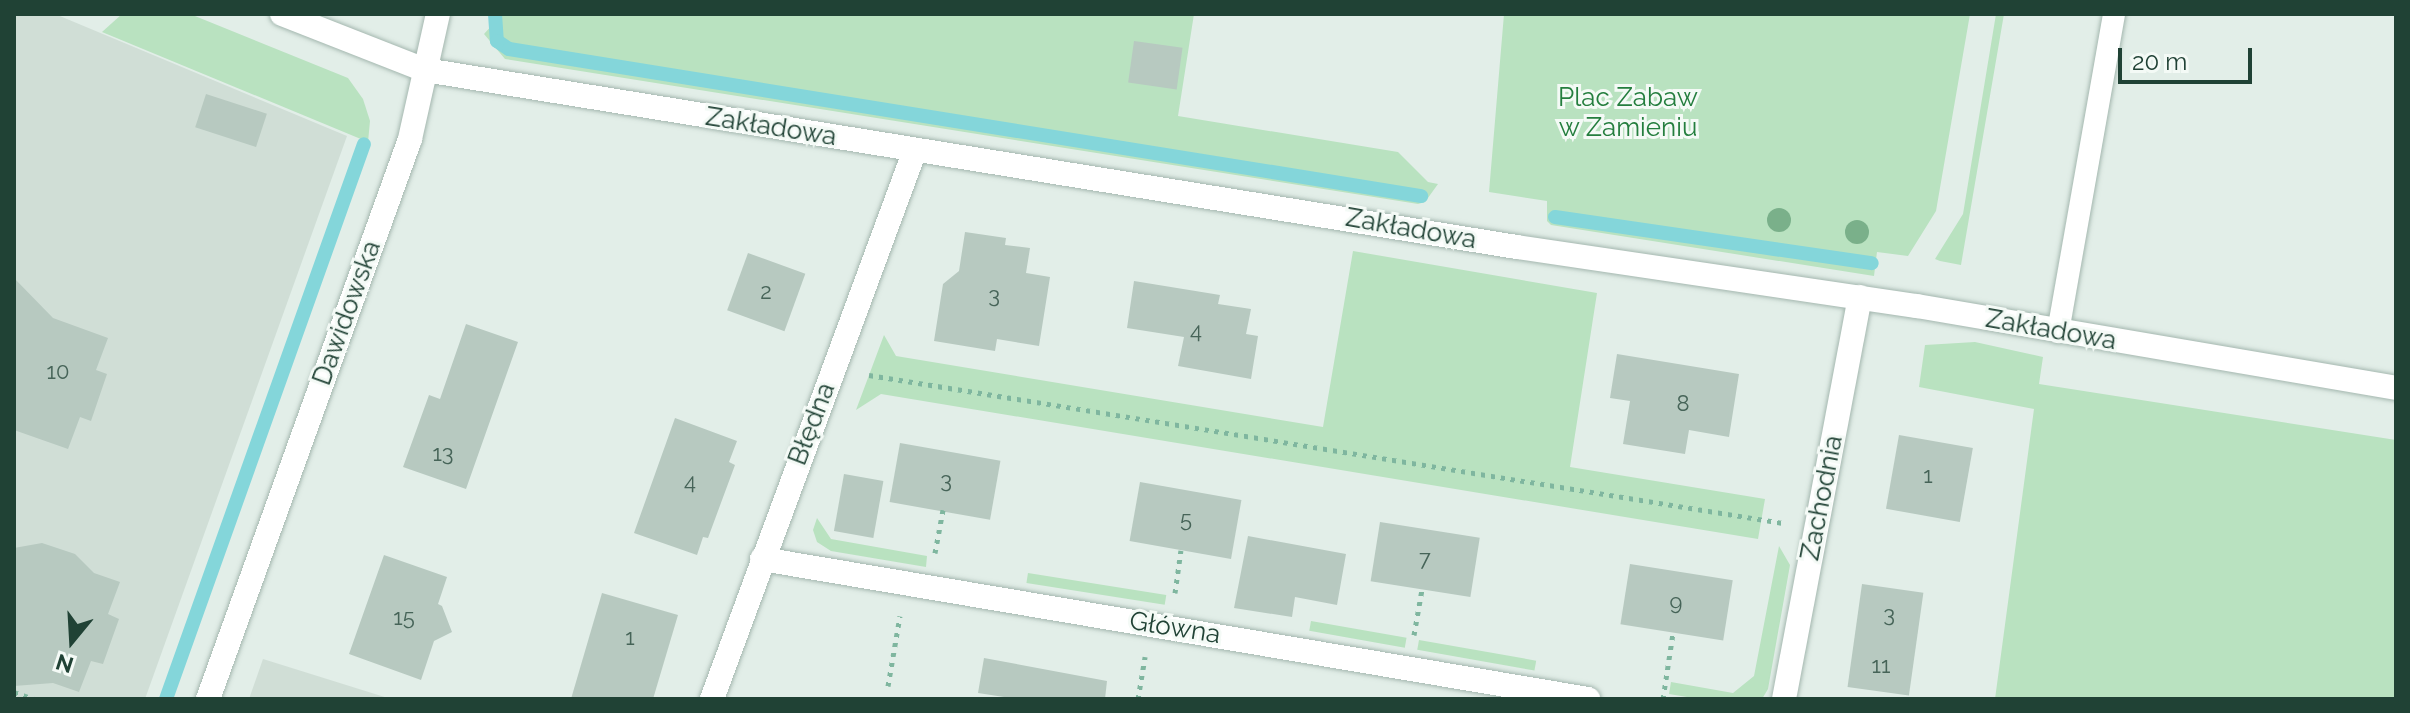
<!DOCTYPE html>
<meta charset="utf-8">
<style>
body{margin:0}
#map{position:relative;width:2410px;height:713px;overflow:hidden;background:#e2eee8;font-family:Raleway,sans-serif}
div>[style]{position:absolute}
[style*='--x']{left:calc(var(--x)*1px);top:calc(var(--y)*1px);width:calc(var(--w)*1px);rotate:calc(var(--a)*1deg)}
.built>*{inset:0;background:#d0ded6}
.green>*{inset:0;background:#b9e2c0;transform-origin:0 0}
.stream>*{height:14px;margin:-7px;padding:0 7px;transform-origin:7px;border-radius:7px;background:#84d6da}
.building>*{inset:0;background:#b7c9c0;transform-origin:0 0}
.path>*{height:5px;margin-top:-2.5px;transform-origin:0;background:repeating-linear-gradient(90deg,#7fb69f 0 4px,transparent 0 10px)}
.roads{filter:drop-shadow(0 0 2px #a4b7af) drop-shadow(0 0 2px #a4b7af)}
.service>*{height:22px;margin:-11px;padding:0 11px;transform-origin:11px;border-radius:11px;background:#fff}
.minor>*{height:24px;margin:-12px;padding:0 12px;transform-origin:12px;border-radius:12px;background:#fff}
.trees>*{width:24px;height:24px;margin:-12px;border-radius:50%;background:#7ab08a}
span{translate:-50% -50%;white-space:nowrap;text-align:center;line-height:1.15;-webkit-text-stroke:6px #f4faf6;paint-order:stroke}
.number-label{font-size:22px;color:#466458}
.number-label span{-webkit-text-stroke-width:0}
.park-label{font-size:26px;color:#247e3e}
.street-label{font-size:26px;color:#204235}
.frame{position:absolute;inset:0;border:16px solid #204235;pointer-events:none}
.north{position:absolute;left:32px;top:601px;width:80px;height:80px;-webkit-text-stroke:6px #f4faf6;paint-order:stroke;rotate:198deg;font-size:22px;font-weight:700;line-height:32px;text-align:center;color:#204235}
.north::after{content:'';display:block;margin:auto;width:28px;height:36px;background:#204235;clip-path:polygon(50% 0,100% 100%,50% 72%,0 100%)}
.scale{position:absolute;left:2118px;top:48px;width:134px;height:36px;box-sizing:border-box;border:4px solid #204235;border-top:0;padding-left:10px;font-size:24px;line-height:28px;white-space:nowrap;color:#204235;-webkit-text-stroke:6px #f4faf6;paint-order:stroke}
</style>
<div id="map">
<div class="built">
<i style="clip-path:polygon(14px 14px,55px 14px,347px 136px,145px 699px,14px 699px)"></i>
<i style="clip-path:polygon(263px 659px,391px 699px,249px 699px)"></i>
</div>
<div class="green">
<i style="clip-path:polygon(122px 14px,190px 14px,348px 78px,363px 99px,370px 121px,368px 142px,102px 32px)"></i>
<i style="clip-path:polygon(502px 14px,1194px 14px,1178px 116px,1398px 152px,1428px 182px,1438px 184px,1425px 202px,1418px 204px,505px 59px,484px 34px)"></i>
<i style="clip-path:polygon(1504px 14px,1970px 14px,1936px 211px,1908px 256px,1877px 252px,1874px 276px,1551px 225px,1547px 221px,1547px 201px,1489px 192px)"></i>
<i style="clip-path:polygon(1996px 14px,2004px 14px,1961px 265px,1940px 261px,1935px 259px,1963px 214px)"></i>
<i style="clip-path:polygon(1353px 251px,1597px 293px,1570px 467px,1765px 499px,1758px 539px,881px 394px,856px 410px,884px 335px,896px 356px,1323px 427px)"></i>
<i style="clip-path:polygon(1975px 342px,2043px 357px,2039px 384px,2396px 440px,2396px 699px,1995px 699px,2034px 409px,1919px 387px,1925px 345px)"></i>
<i style="clip-path:polygon(817px 518px,831px 539px,927px 556px,926px 567px,831px 551px,817px 542px,813px 530px)"></i>
<i style="clip-path:polygon(1779px 546px,1790px 565px,1768px 689px,1762px 699px,1699px 699px,1669px 694px,1671px 682px,1733px 693px,1754px 676px)"></i>
<i style="left:1028px;top:573px;width:140px;height:10px;rotate:9deg"></i>
<i style="left:1311px;top:621px;width:97px;height:10px;rotate:10deg"></i>
<i style="left:1419px;top:640px;width:119px;height:10px;rotate:10deg"></i>
</div>
<div class="stream">
<i style="--x:495;--y:14;--w:27;--a:86"></i>
<i style="--x:497;--y:41;--w:14;--a:34"></i>
<i style="--x:509;--y:49;--w:924;--a:9.16"></i>
<i style="--x:1555;--y:217;--w:320;--a:8.3"></i>
<i style="--x:166;--y:699;--w:589;--a:-70.37"></i>
</div>
<div class="building">
<i style="left:1134px;top:41px;width:49px;height:42px;rotate:8deg"></i>
<i style="left:206px;top:94px;width:64px;height:35px;rotate:18deg"></i>
<i style="clip-path:polygon(965px 232px,1006px 238px,1005px 245px,1030px 248px,1026px 273px,1050px 277px,1039px 346px,997px 339px,995px 351px,934px 341px,943px 284px,959px 271px)"></i>
<i style="left:748px;top:253px;width:61px;height:61px;rotate:20deg"></i>
<i style="clip-path:polygon(14px 278px,53px 318px,108px 338px,96px 370px,107px 374px,91px 421px,80px 417px,68px 449px,14px 430px)"></i>
<i style="clip-path:polygon(1134px 281px,1220px 295px,1218px 304px,1251px 309px,1246px 334px,1258px 336px,1251px 379px,1178px 366px,1184px 337px,1127px 328px)"></i>
<i style="clip-path:polygon(466px 324px,518px 342px,466px 489px,403px 467px,429px 395px,440px 399px)"></i>
<i style="clip-path:polygon(1617px 354px,1739px 374px,1729px 437px,1689px 430px,1685px 454px,1623px 444px,1630px 401px,1610px 398px)"></i>
<i style="clip-path:polygon(675px 418px,737px 441px,729px 462px,735px 465px,708px 538px,703px 537px,697px 555px,634px 533px)"></i>
<i style="left:1899px;top:435px;width:75px;height:75px;rotate:10deg"></i>
<i style="left:900px;top:443px;width:102px;height:60px;rotate:10deg"></i>
<i style="left:844px;top:474px;width:40px;height:58px;rotate:10deg"></i>
<i style="left:1140px;top:482px;width:103px;height:60px;rotate:10deg"></i>
<i style="left:1380px;top:522px;width:101px;height:60px;rotate:9deg"></i>
<i style="clip-path:polygon(1248px 536px,1346px 554px,1337px 605px,1295px 597px,1292px 617px,1234px 608px)"></i>
<i style="clip-path:polygon(42px 543px,75px 554px,94px 573px,120px 582px,108px 614px,119px 619px,103px 664px,91px 661px,79px 692px,53px 683px,14px 686px,14px 548px)"></i>
<i style="clip-path:polygon(384px 555px,447px 577px,438px 604px,442px 606px,452px 632px,434px 641px,421px 680px,349px 654px)"></i>
<i style="left:1630px;top:564px;width:104px;height:61px;rotate:9deg"></i>
<i style="left:1862px;top:584px;width:62px;height:104px;rotate:8deg"></i>
<i style="clip-path:polygon(602px 593px,678px 615px,653px 699px,571px 699px)"></i>
<i style="clip-path:polygon(984px 658px,1107px 681px,1105px 699px,1017px 699px,978px 693px)"></i>
</div>
<div class="path">
<i style="--x:869;--y:375;--w:926;--a:9.2"></i>
<i style="--x:935;--y:553;--w:44;--a:-79.5"></i>
<i style="--x:1175;--y:593;--w:43;--a:-82.1"></i>
<i style="--x:1414;--y:635;--w:47;--a:-80.1"></i>
<i style="--x:888;--y:686;--w:71;--a:-80.3"></i>
<i style="--x:14;--y:692;--w:21;--a:19"></i>
<i style="--x:1138;--y:699;--w:43;--a:-80.5"></i>
<i style="--x:1663;--y:699;--w:67;--a:-81.4"></i>
</div>
<div class="roads">
<div class="service">
<i style="--x:2058;--y:332;--w:323;--a:-80"></i>
</div>
<div class="minor">
<i style="--x:282;--y:14;--w:154;--a:21.4"></i>
<i style="--x:425;--y:70;--w:1106;--a:9.21"></i>
<i style="--x:1517;--y:247;--w:404;--a:8.4"></i>
<i style="--x:1917;--y:306;--w:486;--a:9.7"></i>
<i style="--x:762;--y:559;--w:838;--a:9.62"></i>
<i style="--x:208;--y:699;--w:595;--a:-70.16"></i>
<i style="--x:410;--y:139;--w:128;--a:-77.4"></i>
<i style="--x:712;--y:699;--w:585;--a:-69.71"></i>
<i style="--x:1784;--y:699;--w:409;--a:-79.3"></i>
</div>
</div>
<div class="trees">
<i style="left:1779px;top:220px"></i>
<i style="left:1857px;top:232px"></i>
</div>
<div class="number-label">
<span style="left:766px;top:292px">2</span>
<span style="left:994px;top:296px">3</span>
<span style="left:1196px;top:331px">4</span>
<span style="left:58px;top:372px">10</span>
<span style="left:1683px;top:404px">8</span>
<span style="left:443px;top:454px">13</span>
<span style="left:1928px;top:476px">1</span>
<span style="left:946px;top:481px">3</span>
<span style="left:690px;top:482px">4</span>
<span style="left:1186px;top:520px">5</span>
<span style="left:1425px;top:559px">7</span>
<span style="left:1676px;top:603px">9</span>
<span style="left:1889px;top:615px">3</span>
<span style="left:404px;top:618px">15</span>
<span style="left:630px;top:638px">1</span>
<span style="left:1881px;top:666px">11</span>
</div>
<div class="park-label">
<span style="left:1628px;top:113px">Plac Zabaw<br>w Zamieniu</span>
</div>
<div class="street-label">
<span style="left:771px;top:127px;rotate:9deg">Zakładowa</span>
<span style="left:1411px;top:229px;rotate:10deg">Zakładowa</span>
<span style="left:347px;top:313px;rotate:-70deg">Dawidowska</span>
<span style="left:2051px;top:330px;rotate:10deg">Zakładowa</span>
<span style="left:812px;top:424px;rotate:-69deg">Błędna</span>
<span style="left:1822px;top:498px;rotate:-79deg">Zachodnia</span>
<span style="left:1175px;top:628px;rotate:9deg">Główna</span>
</div>
<div class="frame"></div>
<div class="north">N</div>
<div class="scale">20 m</div>
</div>
